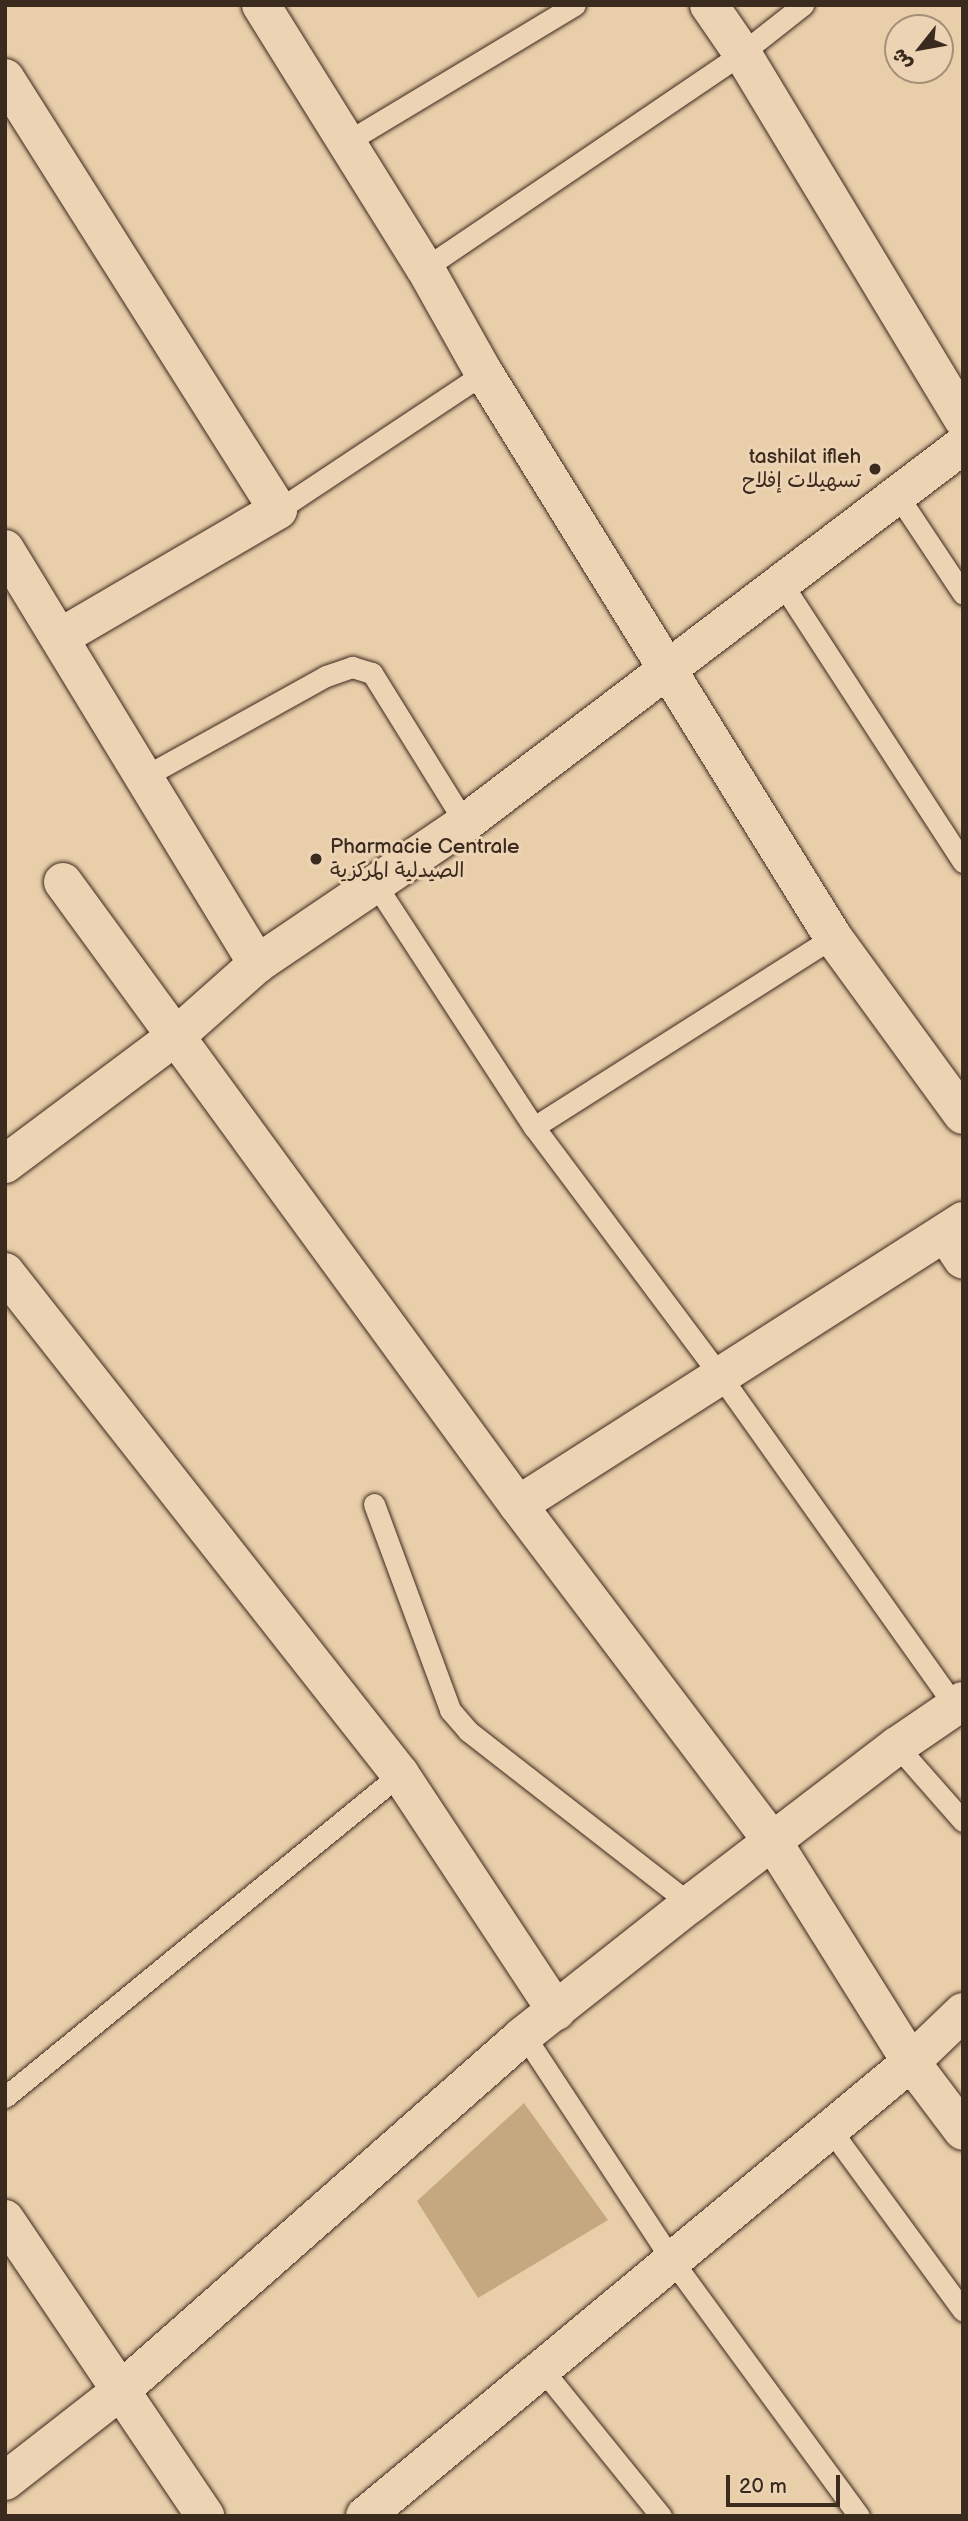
<!DOCTYPE html>
<meta charset="utf-8">
<style>
body{margin:0}
#map{position:relative;width:968px;height:2521px;overflow:hidden;background:#e9ceaa;font-family:"Balsamiq Sans","Playpen Sans Arabic",sans-serif}
div>[style]{position:absolute}
[style*='--x']{left:calc(var(--x)*1px);top:calc(var(--y)*1px);width:calc(var(--w)*1px);rotate:calc(var(--a)*1deg)}
.building>*{inset:0;background:#c5a880}
.roads{filter:drop-shadow(0 0 2px #3b2a1e) drop-shadow(0 0 2px #3b2a1e)}
.service>*{height:21px;margin:-10.5px;padding:0 10.5px;transform-origin:10.5px;border-radius:10.5px;background:#ecd3b3}
.minor>*{height:38px;margin:-19px;padding:0 19px;transform-origin:19px;border-radius:19px;background:#ecd3b3}
.dots>*{width:19px;height:19px;translate:-50% -50%;box-sizing:border-box;border:4px solid #ecd3b3;border-radius:50%}
span{translate:-50% -50%;white-space:nowrap;text-align:center;line-height:1.15;-webkit-text-stroke:6px #ecd3b3;paint-order:stroke}
.poi-label{font-size:21px;color:#3b2a1e}
.right{translate:-100% -50%;text-align:right}
.left{translate:0 -50%;text-align:left}
.frame{position:absolute;inset:0;border:7px solid #3b2a1e;pointer-events:none}
.north{position:absolute;left:884px;top:14px;width:70px;height:70px;box-sizing:border-box;background:#ecd3b3;border:2px solid #a58f77;border-radius:50%;rotate:239deg;font-size:19px;font-weight:700;line-height:28px;text-align:center;color:#3b2a1e}
.north::after{content:'';display:block;margin:auto;width:24px;height:32px;background:#3b2a1e;clip-path:polygon(50% 0,100% 100%,50% 72%,0 100%)}
.scale{position:absolute;left:726px;top:2475px;width:114px;height:32px;box-sizing:border-box;border:4px solid #3b2a1e;border-top:0;padding-left:9px;font-size:21px;line-height:24px;white-space:nowrap;color:#3b2a1e;-webkit-text-stroke:5px #ecd3b3;paint-order:stroke}
</style>
<div id="map">
<div class="building">
<i style="clip-path:polygon(524px 2103px,608px 2220px,478px 2298px,417px 2201px)"></i>
</div>
<div class="roads">
<div class="service">
<i style="--x:345;--y:143;--w:268;--a:-31"></i>
<i style="--x:425;--y:268;--w:383;--a:-34.1"></i>
<i style="--x:742;--y:53;--w:78;--a:-38.2"></i>
<i style="--x:896;--y:493;--w:121;--a:56.4"></i>
<i style="--x:278;--y:510;--w:247;--a:-33.6"></i>
<i style="--x:781;--y:582;--w:334;--a:57"></i>
<i style="--x:142;--y:778;--w:210;--a:-29"></i>
<i style="--x:326;--y:676;--w:28;--a:-19"></i>
<i style="--x:352;--y:667;--w:21;--a:17"></i>
<i style="--x:372;--y:673;--w:176;--a:58.2"></i>
<i style="--x:376;--y:885;--w:289;--a:56.9"></i>
<i style="--x:534;--y:1127;--w:309;--a:53.2"></i>
<i style="--x:719;--y:1374;--w:407;--a:54.6"></i>
<i style="--x:534;--y:1127;--w:354;--a:-32.4"></i>
<i style="--x:374;--y:1504;--w:220;--a:69.7"></i>
<i style="--x:450;--y:1710;--w:28;--a:49"></i>
<i style="--x:468;--y:1731;--w:281;--a:37.9"></i>
<i style="--x:897;--y:1746;--w:100;--a:48.7"></i>
<i style="--x:524;--y:2035;--w:268;--a:56.7"></i>
<i style="--x:671;--y:2259;--w:318;--a:53.8"></i>
<i style="--x:5;--y:2097;--w:510;--a:-39.27"></i>
<i style="--x:830;--y:2129;--w:225;--a:53.8"></i>
<i style="--x:542;--y:2369;--w:189;--a:51"></i>
</div>
<div class="minor">
<i style="--x:261;--y:5;--w:310;--a:58.1"></i>
<i style="--x:425;--y:268;--w:120;--a:60.7"></i>
<i style="--x:484;--y:373;--w:663;--a:58.25"></i>
<i style="--x:833;--y:937;--w:220;--a:53.9"></i>
<i style="--x:709;--y:5;--w:58;--a:55.5"></i>
<i style="--x:742;--y:53;--w:428;--a:58.9"></i>
<i style="--x:5;--y:78;--w:511;--a:57.71"></i>
<i style="--x:278;--y:510;--w:251;--a:149.7"></i>
<i style="--x:5;--y:549;--w:486;--a:58.7"></i>
<i style="--x:63;--y:882;--w:771;--a:53.86"></i>
<i style="--x:518;--y:1505;--w:423;--a:52.9"></i>
<i style="--x:773;--y:1842;--w:260;--a:57.9"></i>
<i style="--x:911;--y:2062;--w:86;--a:53"></i>
<i style="--x:5;--y:1164;--w:214;--a:-36.8"></i>
<i style="--x:176;--y:1036;--w:108;--a:-41.6"></i>
<i style="--x:257;--y:964;--w:251;--a:-34.1"></i>
<i style="--x:465;--y:823;--w:625;--a:-37.2"></i>
<i style="--x:945;--y:1233;--w:32;--a:56"></i>
<i style="--x:5;--y:1272;--w:639;--a:51.8"></i>
<i style="--x:400;--y:1774;--w:284;--a:56.6"></i>
<i style="--x:518;--y:1505;--w:528;--a:-32.55"></i>
<i style="--x:5;--y:2219;--w:358;--a:56"></i>
<i style="--x:5;--y:2481;--w:146;--a:-38"></i>
<i style="--x:120;--y:2391;--w:538;--a:-41.39"></i>
<i style="--x:524;--y:2035;--w:211;--a:-38.3"></i>
<i style="--x:690;--y:1904;--w:260;--a:-37.4"></i>
<i style="--x:897;--y:1746;--w:80;--a:-34.3"></i>
<i style="--x:365;--y:2516;--w:710;--a:-39.74"></i>
<i style="--x:911;--y:2062;--w:72;--a:-43.9"></i>
</div>
</div>
<div class="dots">
<i style="left:875px;top:469px;background:#3b2a1e"></i>
<i style="left:316px;top:859px;background:#3b2a1e"></i>
</div>
<div class="poi-label">
<span class="right" style="left:861px;top:469px">tashilat ifleh<br>تسهيلات إفلاح</span>
<span class="left" style="left:330px;top:859px">Pharmacie Centrale<br>الصيدلية المركزية</span>
</div>
<div class="frame"></div>
<div class="north">ش</div>
<div class="scale">20 m</div>
</div>
